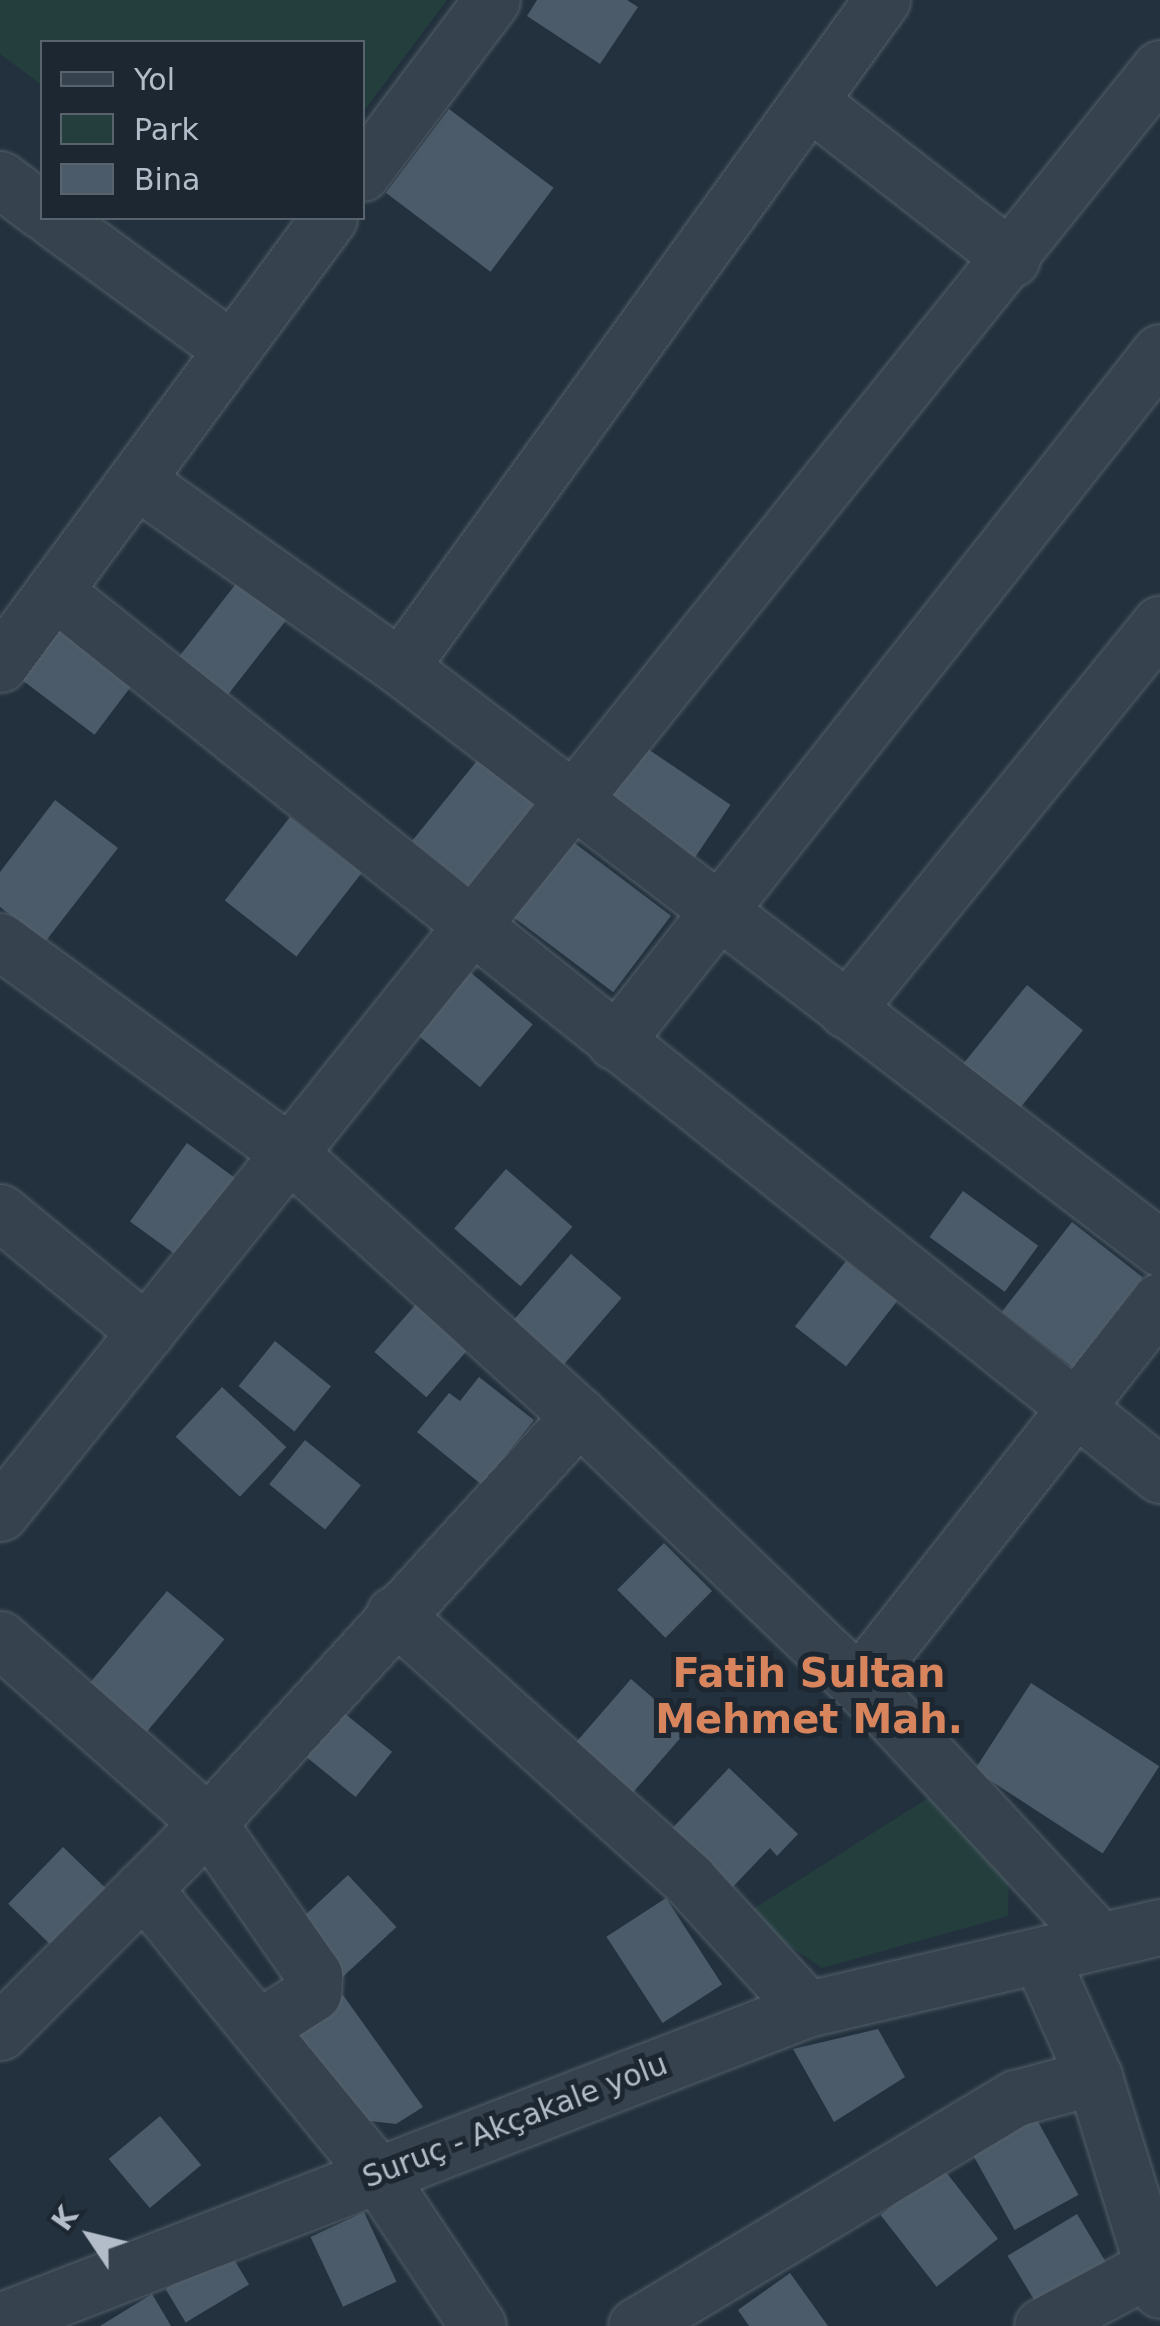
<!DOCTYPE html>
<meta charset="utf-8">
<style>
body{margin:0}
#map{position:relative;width:1160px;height:2326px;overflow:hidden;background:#22313d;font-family:"DejaVu Sans",sans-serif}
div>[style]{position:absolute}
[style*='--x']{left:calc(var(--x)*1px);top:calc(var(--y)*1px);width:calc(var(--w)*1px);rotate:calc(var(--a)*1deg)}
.green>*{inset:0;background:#243e3e}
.building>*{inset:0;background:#4b5b69;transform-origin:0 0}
.roads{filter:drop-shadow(0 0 2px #54606b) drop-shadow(0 0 2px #54606b)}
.minor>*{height:55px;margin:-27.5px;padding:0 27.5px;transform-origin:27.5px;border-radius:27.5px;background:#36424d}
span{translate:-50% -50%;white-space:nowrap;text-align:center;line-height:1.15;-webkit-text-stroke:10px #1c2732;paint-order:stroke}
.street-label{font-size:30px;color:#b2bdc9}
.district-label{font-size:40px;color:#d8855e;font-weight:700}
.legend{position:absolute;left:40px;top:40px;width:325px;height:180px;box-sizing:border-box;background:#1c2732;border:2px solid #58636e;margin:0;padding:12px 18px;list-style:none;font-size:30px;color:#b2bdc9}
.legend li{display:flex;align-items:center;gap:20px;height:50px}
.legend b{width:50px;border:2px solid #58636e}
.north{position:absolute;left:40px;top:2186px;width:100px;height:100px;-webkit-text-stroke:8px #1c2732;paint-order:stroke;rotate:305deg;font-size:28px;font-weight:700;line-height:40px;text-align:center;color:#b2bdc9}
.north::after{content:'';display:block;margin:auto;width:35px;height:45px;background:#b2bdc9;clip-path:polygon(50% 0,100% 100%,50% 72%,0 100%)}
</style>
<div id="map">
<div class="green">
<i style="clip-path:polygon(0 0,447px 0,363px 112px,362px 42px,42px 42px,42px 85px,0 54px)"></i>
<i style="clip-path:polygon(928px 1798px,1009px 1870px,1008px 1916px,822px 1968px,744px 1915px)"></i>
</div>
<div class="building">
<i style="clip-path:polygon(537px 0,627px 0,638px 7px,600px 64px,527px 16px)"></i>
<i style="left:449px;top:109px;width:131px;height:105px;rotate:37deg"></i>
<i style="left:242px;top:576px;width:62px;height:102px;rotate:38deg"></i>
<i style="left:52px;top:625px;width:100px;height:62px;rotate:37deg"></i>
<i style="left:636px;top:741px;width:114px;height:73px;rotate:34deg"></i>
<i style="left:480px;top:757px;width:75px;height:108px;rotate:39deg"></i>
<i style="clip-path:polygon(55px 800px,118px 848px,45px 942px,0 907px,0 872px)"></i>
<i style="left:290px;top:817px;width:91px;height:106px;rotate:38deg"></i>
<i style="left:568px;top:838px;width:129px;height:96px;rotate:37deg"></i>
<i style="left:463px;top:966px;width:91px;height:82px;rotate:40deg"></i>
<i style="left:1027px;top:985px;width:72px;height:116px;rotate:39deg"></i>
<i style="left:187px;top:1143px;width:62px;height:97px;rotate:36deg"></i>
<i style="left:506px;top:1169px;width:88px;height:79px;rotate:41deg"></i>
<i style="left:963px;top:1191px;width:93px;height:57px;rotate:36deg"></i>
<i style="left:1072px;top:1222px;width:90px;height:114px;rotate:38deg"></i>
<i style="left:571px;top:1254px;width:67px;height:90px;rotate:41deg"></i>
<i style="left:846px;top:1261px;width:65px;height:83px;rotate:38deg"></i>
<i style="left:417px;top:1303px;width:69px;height:65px;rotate:41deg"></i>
<i style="left:275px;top:1341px;width:72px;height:58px;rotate:39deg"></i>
<i style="clip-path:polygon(479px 1377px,534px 1420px,482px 1485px,417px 1432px,449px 1393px,460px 1401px)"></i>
<i style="left:222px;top:1387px;width:88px;height:68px;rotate:43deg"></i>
<i style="left:305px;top:1440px;width:72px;height:57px;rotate:39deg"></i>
<i style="left:664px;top:1543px;width:68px;height:66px;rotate:45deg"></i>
<i style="left:167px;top:1591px;width:75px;height:128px;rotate:40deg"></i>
<i style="left:631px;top:1679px;width:76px;height:94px;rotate:41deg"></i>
<i style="left:1031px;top:1683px;width:153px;height:104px;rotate:33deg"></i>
<i style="left:333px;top:1704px;width:76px;height:58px;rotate:39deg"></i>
<i style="clip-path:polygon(729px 1768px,798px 1834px,777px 1856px,770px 1848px,727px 1893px,666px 1835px)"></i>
<i style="left:63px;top:1847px;width:63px;height:79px;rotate:44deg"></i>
<i style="left:348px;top:1875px;width:71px;height:75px;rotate:47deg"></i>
<i style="left:666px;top:1898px;width:103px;height:71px;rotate:57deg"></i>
<i style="clip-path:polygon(343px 1995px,423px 2107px,396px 2124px,352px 2119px,293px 2032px)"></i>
<i style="clip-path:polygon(878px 2029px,905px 2077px,834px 2122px,793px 2049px)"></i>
<i style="left:1031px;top:2109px;width:98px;height:73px;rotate:61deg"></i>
<i style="left:160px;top:2116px;width:64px;height:67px;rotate:50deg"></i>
<i style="left:942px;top:2167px;width:91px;height:78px;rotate:52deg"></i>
<i style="left:364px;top:2212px;width:77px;height:59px;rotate:65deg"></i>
<i style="left:1077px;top:2214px;width:62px;height:81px;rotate:59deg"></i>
<i style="left:229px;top:2251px;width:39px;height:74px;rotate:59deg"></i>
<i style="clip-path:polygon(790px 2273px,828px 2326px,749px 2326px,738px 2310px)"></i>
<i style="clip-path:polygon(152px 2294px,171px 2326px,100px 2326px)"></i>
</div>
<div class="roads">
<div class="minor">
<i style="--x:809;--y:101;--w:257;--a:37.9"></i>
<i style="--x:362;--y:173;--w:216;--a:-53.1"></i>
<i style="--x:0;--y:179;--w:53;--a:37.3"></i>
<i style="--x:52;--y:218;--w:222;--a:36.2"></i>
<i style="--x:136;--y:480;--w:324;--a:35.3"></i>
<i style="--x:400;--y:667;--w:957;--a:37.4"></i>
<i style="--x:54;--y:591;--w:1416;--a:38.63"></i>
<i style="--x:0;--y:664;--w:554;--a:-53.58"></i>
<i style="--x:400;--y:667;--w:823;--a:-54.15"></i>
<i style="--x:0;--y:941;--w:356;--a:36.2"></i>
<i style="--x:287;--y:1151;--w:394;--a:42.2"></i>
<i style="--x:579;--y:1416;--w:425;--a:43.8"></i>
<i style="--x:886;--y:1710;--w:313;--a:47.2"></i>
<i style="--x:846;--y:1010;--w:498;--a:-50.9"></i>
<i style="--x:615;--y:1042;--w:879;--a:-51.7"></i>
<i style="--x:0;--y:1212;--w:189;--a:39.4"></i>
<i style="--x:0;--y:1513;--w:1853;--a:-51.24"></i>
<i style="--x:394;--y:1614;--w:397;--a:42"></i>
<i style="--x:689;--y:1880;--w:175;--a:47.5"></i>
<i style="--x:0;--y:1639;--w:278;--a:41.5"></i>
<i style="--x:208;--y:1823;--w:185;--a:55.1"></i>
<i style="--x:314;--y:1975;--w:18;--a:93"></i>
<i style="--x:313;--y:1993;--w:62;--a:147.6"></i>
<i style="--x:859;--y:1683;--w:486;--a:-51.8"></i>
<i style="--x:143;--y:1888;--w:370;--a:50.7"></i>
<i style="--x:377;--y:2174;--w:182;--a:56.4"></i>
<i style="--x:1040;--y:1956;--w:133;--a:65.9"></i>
<i style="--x:1094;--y:2077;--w:223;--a:72.8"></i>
<i style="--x:0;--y:2032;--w:295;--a:-45.1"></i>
<i style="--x:208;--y:1823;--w:551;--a:-47.65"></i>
<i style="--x:0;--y:2321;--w:865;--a:-21.14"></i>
<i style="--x:807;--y:2009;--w:362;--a:-13.1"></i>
<i style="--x:636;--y:2326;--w:443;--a:-31"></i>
<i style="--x:1016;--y:2098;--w:81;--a:-15.1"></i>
<i style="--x:1042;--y:2326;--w:123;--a:-28.2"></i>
</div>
</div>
<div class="street-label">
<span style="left:515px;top:2121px;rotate:-21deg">Suruç - Akçakale yolu</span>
</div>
<div class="district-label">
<span style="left:809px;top:1696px">Fatih Sultan<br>Mehmet Mah.</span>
</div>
<ul class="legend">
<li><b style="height:12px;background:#36424d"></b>Yol</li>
<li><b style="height:28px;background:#243e3e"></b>Park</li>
<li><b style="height:28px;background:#4b5b69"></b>Bina</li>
</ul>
<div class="north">K</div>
</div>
